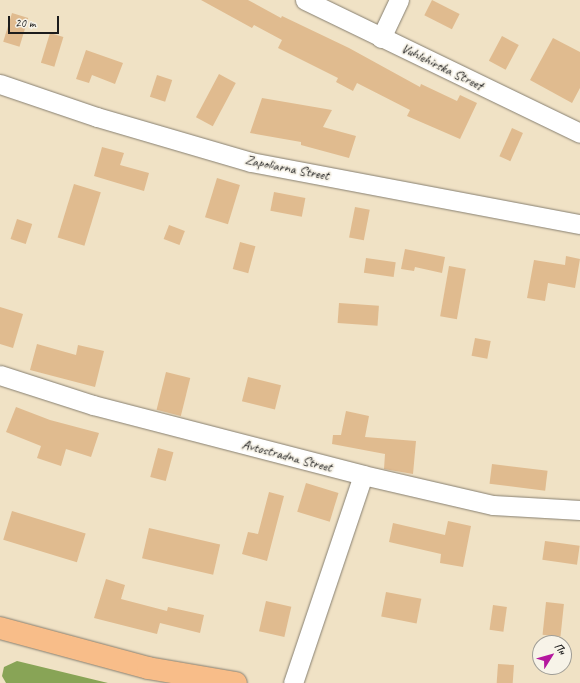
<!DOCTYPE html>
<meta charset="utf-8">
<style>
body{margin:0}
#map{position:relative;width:580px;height:683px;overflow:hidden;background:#f0e2c5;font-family:Caveat,sans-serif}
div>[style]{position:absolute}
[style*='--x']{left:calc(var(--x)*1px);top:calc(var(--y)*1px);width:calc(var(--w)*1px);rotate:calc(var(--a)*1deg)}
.forest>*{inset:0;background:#88a456}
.building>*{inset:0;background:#e0bb8f;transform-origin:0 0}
.roads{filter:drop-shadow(0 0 1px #867f70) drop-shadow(0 0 1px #867f70)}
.minor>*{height:19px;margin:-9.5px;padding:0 9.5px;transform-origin:9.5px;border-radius:9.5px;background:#fff}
.highway>*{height:22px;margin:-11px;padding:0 11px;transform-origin:11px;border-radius:11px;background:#f8bd89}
span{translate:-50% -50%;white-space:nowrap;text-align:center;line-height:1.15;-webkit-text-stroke:3.5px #f7f3e8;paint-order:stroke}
.street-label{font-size:14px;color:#1c1c1c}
.north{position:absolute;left:532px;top:635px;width:40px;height:40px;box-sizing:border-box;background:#f7f3e8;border:1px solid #9f9d96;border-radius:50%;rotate:53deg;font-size:11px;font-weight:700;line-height:16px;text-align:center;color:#1c1c1c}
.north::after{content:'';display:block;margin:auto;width:14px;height:18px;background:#b5179e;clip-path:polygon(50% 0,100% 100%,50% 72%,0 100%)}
.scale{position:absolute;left:8px;top:16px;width:51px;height:18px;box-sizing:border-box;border:2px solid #1c1c1c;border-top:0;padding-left:5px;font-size:12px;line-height:14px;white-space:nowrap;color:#1c1c1c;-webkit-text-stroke:3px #f7f3e8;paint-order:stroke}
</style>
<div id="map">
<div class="forest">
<i style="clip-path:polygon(17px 661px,108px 683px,6px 683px,2px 676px,4px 667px)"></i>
</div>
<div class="building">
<i style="clip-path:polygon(201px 0,248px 0,281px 18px,282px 16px,349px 48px,420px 87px,421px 84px,457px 101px,460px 95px,477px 103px,460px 139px,407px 116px,410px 110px,357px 83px,353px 91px,336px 82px,338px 78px,278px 48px,282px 40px,254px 25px,252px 28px)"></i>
<i style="left:432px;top:0;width:31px;height:17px;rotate:27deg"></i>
<i style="left:12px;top:13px;width:17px;height:30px;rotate:17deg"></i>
<i style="left:50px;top:33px;width:14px;height:31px;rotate:17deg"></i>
<i style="left:502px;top:36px;width:19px;height:28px;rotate:28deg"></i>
<i style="clip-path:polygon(553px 38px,580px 52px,580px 88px,572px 103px,530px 80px)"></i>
<i style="clip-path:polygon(86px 50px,123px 63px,115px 84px,92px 75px,89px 83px,76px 79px)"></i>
<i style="left:219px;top:74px;width:19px;height:49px;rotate:28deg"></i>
<i style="left:157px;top:75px;width:16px;height:23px;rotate:18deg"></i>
<i style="clip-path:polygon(262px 98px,332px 110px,323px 127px,356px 136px,349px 158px,301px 145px,301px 142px,250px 133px)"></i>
<i style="left:512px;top:128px;width:12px;height:31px;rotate:24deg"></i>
<i style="clip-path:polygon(102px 147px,124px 153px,120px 165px,149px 173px,144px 191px,94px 176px)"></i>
<i style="left:217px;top:178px;width:24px;height:41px;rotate:17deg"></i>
<i style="left:74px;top:184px;width:28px;height:56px;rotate:17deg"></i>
<i style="left:274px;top:192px;width:32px;height:19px;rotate:11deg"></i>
<i style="left:355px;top:207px;width:15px;height:31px;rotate:11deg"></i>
<i style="left:17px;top:219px;width:16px;height:21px;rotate:18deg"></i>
<i style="left:169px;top:225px;width:17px;height:15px;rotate:21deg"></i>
<i style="left:240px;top:242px;width:16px;height:28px;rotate:15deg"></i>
<i style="clip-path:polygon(405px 249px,445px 257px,442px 273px,415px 267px,414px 271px,401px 269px)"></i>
<i style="clip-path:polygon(566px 256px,580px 259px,575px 288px,548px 283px,545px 301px,527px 298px,534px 260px,565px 265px)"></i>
<i style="left:366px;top:258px;width:30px;height:15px;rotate:8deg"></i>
<i style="left:449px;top:266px;width:17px;height:51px;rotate:10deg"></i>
<i style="left:339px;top:303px;width:40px;height:20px;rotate:4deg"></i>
<i style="clip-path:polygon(0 307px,23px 314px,13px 348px,0 344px)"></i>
<i style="left:475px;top:338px;width:16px;height:18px;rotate:11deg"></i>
<i style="clip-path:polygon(37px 344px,76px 355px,78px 345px,104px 351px,95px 387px,30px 370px)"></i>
<i style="left:166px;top:372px;width:25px;height:39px;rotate:14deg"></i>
<i style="left:248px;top:377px;width:34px;height:25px;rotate:14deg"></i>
<i style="clip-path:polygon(16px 407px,50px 420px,99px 433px,91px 457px,66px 449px,61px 466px,37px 458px,41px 446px,6px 432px)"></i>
<i style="clip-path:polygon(346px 411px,369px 416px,365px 437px,416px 441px,413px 474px,384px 469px,385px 454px,332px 444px,333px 435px,341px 435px)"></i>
<i style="left:158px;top:448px;width:16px;height:30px;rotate:15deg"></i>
<i style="left:492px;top:464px;width:56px;height:20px;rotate:7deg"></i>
<i style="left:306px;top:483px;width:34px;height:30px;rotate:17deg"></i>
<i style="clip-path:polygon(269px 492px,284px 496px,267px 561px,242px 554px,248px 532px,258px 534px)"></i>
<i style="left:12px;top:511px;width:77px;height:30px;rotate:17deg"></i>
<i style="clip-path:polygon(448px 521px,471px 526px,463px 567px,440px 563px,441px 554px,389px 542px,393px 523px,445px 535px)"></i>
<i style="left:149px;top:528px;width:73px;height:31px;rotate:13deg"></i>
<i style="left:545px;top:541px;width:35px;height:19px;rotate:8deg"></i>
<i style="clip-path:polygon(106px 579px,125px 585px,121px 599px,167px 611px,168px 607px,204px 615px,200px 633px,160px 623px,157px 634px,94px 618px)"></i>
<i style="left:386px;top:592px;width:36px;height:25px;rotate:11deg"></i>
<i style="left:266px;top:601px;width:26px;height:31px;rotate:13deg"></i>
<i style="left:546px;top:602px;width:18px;height:33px;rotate:6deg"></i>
<i style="left:493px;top:605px;width:14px;height:25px;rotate:8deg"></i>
<i style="left:498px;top:664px;width:16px;height:19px;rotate:4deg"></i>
</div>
<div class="roads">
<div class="minor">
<i style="--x:305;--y:0;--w:305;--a:25.8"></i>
<i style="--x:381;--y:38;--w:42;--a:-64.7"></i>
<i style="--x:0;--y:84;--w:102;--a:18.8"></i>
<i style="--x:97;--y:117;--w:160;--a:16.3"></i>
<i style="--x:251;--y:162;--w:335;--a:10.7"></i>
<i style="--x:0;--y:375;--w:98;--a:17.9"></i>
<i style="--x:93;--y:405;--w:279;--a:14.5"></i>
<i style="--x:363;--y:475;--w:133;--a:13"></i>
<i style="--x:493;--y:505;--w:87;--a:3.3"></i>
<i style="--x:293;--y:683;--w:219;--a:-71.4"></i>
</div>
<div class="highway">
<i style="--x:0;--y:628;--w:153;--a:15.1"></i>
<i style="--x:148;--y:668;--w:89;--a:9.7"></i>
</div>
</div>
<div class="street-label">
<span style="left:442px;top:67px;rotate:26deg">Vuhlehirska Street</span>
<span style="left:287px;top:168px;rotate:11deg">Zapoliarna Street</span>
<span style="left:287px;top:456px;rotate:15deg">Avtostradna Street</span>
</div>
<div class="north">Пн</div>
<div class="scale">20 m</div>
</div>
